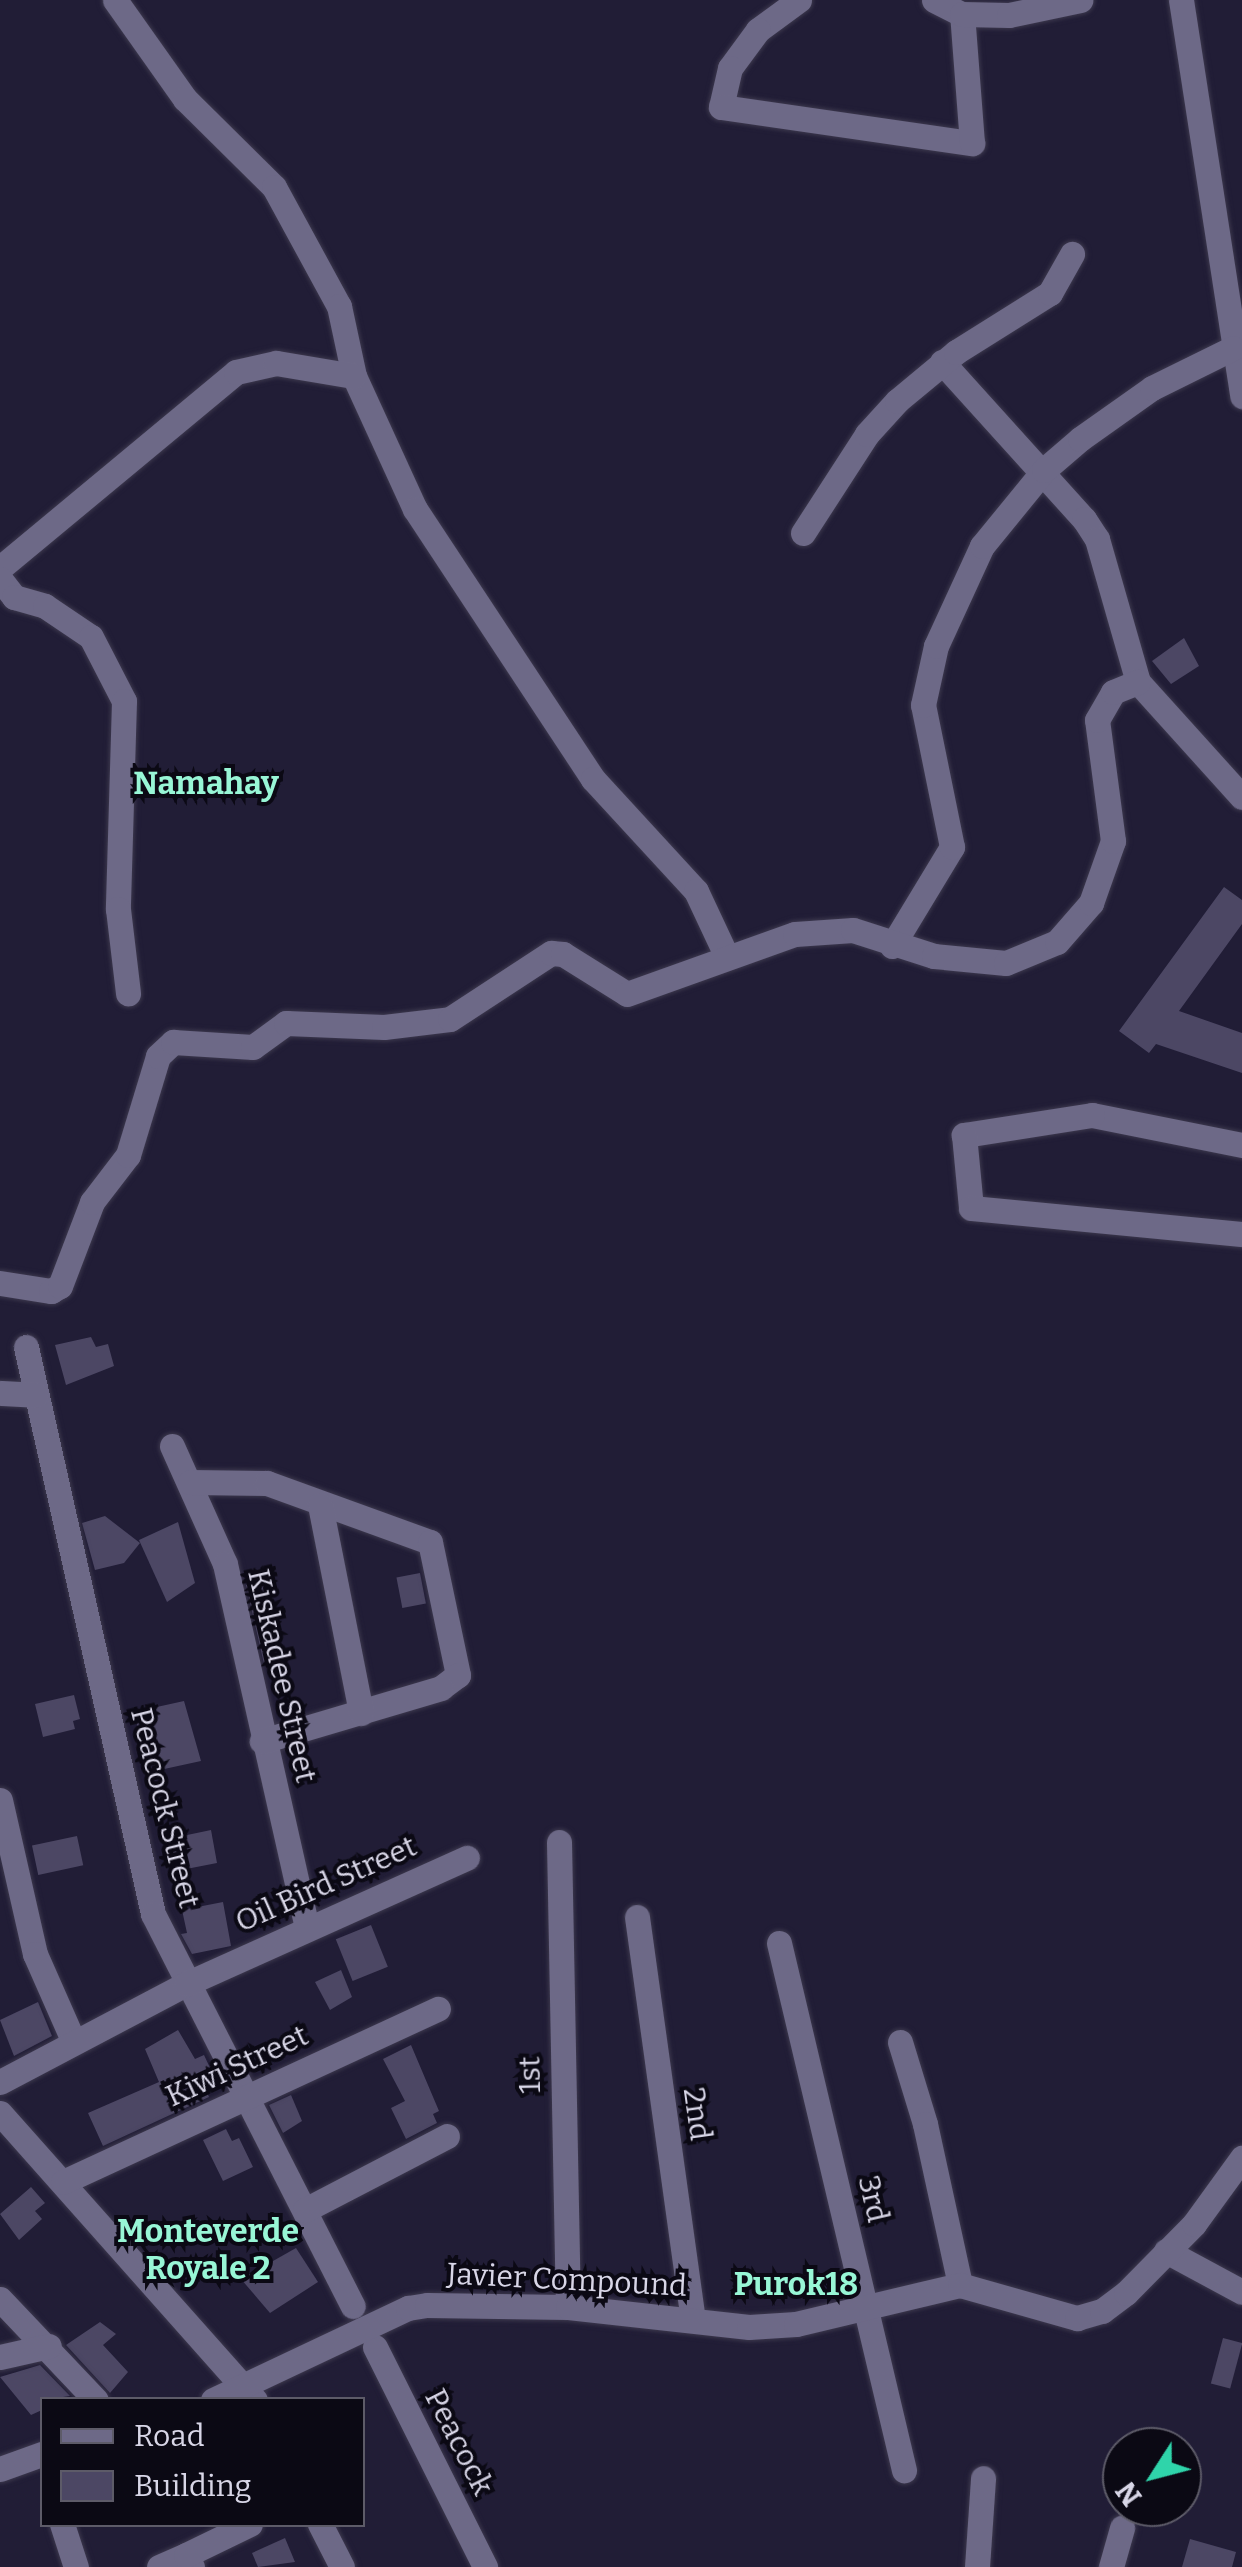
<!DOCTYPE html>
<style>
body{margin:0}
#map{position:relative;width:1242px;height:2567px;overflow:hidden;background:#211d36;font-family:Bitter,serif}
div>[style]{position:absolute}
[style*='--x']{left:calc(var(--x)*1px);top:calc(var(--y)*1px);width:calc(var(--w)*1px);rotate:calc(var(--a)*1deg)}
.building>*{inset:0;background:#4c4764;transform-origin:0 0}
.roads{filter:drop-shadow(0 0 2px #3c384d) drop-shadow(0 0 2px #3c384d)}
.minor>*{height:25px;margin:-12.5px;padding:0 12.5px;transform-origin:12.5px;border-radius:12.5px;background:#6d6987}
span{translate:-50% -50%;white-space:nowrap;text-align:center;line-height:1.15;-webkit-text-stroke:8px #0b0914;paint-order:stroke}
.street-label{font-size:30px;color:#d8d6e7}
.neighbourhood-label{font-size:32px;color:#98f6d6;font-weight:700}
.legend{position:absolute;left:40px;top:2397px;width:325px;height:130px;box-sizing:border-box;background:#0b0914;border:2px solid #5d5b68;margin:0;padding:12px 18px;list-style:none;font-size:30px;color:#d8d6e7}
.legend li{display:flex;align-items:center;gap:20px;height:50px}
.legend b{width:50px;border:2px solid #5d5b68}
.north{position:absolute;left:1102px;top:2427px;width:100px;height:100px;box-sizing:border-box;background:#0b0914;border:2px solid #5d5b68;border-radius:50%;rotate:234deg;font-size:28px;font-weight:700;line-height:40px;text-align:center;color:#d8d6e7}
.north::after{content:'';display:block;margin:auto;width:35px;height:45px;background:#2fd4aa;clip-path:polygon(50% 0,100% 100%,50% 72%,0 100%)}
</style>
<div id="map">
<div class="building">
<i style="clip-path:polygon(1184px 638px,1199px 666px,1171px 684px,1152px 661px)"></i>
<i style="clip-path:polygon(1224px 887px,1242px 900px,1242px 924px,1179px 1011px,1242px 1033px,1242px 1073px,1156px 1044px,1149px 1053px,1119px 1031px)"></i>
<i style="clip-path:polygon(91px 1337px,96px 1347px,108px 1344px,114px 1366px,66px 1385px,55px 1345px)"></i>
<i style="clip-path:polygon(105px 1516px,140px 1543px,124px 1563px,95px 1570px,82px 1523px)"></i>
<i style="clip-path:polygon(178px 1522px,195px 1583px,167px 1602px,139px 1540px)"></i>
<i style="left:420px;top:1573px;width:31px;height:24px;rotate:79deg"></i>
<i style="clip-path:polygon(261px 1583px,272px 1596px,280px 1654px,264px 1664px,246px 1585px)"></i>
<i style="clip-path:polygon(74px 1695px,80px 1719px,73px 1721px,75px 1729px,43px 1737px,35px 1704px)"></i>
<i style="clip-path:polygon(184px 1701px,201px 1761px,155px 1771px,153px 1760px,146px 1762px,134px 1712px)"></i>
<i style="clip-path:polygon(211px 1830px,217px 1863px,176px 1871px,165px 1858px,168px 1839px)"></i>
<i style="left:77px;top:1836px;width:30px;height:46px;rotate:78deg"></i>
<i style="clip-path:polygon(223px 1902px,231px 1946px,192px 1954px,181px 1934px,187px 1933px,182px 1910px)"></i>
<i style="left:371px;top:1925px;width:45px;height:38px;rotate:68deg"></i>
<i style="clip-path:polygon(341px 1970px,352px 1997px,330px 2010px,315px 1982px)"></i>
<i style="clip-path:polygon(38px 2002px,52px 2036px,14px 2056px,0 2020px)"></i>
<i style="clip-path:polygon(178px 2030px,195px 2059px,204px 2055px,218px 2085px,206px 2090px,209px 2097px,103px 2146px,88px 2113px,159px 2082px,145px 2049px)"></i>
<i style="clip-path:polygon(411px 2045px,439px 2111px,433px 2114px,437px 2123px,406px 2139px,391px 2108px,405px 2101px,383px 2059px)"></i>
<i style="clip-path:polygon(291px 2095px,302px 2121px,283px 2133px,269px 2105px)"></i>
<i style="clip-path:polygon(226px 2129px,232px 2141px,239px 2138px,253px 2167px,223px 2181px,203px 2140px)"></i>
<i style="clip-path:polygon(31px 2187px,45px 2203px,35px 2211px,42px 2219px,19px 2240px,0 2214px)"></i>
<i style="clip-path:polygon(296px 2248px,318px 2282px,270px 2313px,241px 2279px)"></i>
<i style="clip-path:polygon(100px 2322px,116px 2334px,103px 2345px,128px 2372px,110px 2393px,66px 2345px)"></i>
<i style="left:1223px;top:2338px;width:20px;height:47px;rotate:15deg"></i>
<i style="clip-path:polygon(40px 2365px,70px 2396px,42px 2400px,42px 2410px,31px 2415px,0 2377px)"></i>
<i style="clip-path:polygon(285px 2538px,295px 2562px,258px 2567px,252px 2553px)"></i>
<i style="clip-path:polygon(1190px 2539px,1236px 2552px,1232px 2567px,1182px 2567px)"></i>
</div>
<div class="roads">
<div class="minor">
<i style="--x:115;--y:0;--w:121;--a:54.7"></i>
<i style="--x:185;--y:99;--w:125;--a:44.7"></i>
<i style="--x:274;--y:187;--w:136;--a:61.4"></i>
<i style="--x:339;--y:306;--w:72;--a:77.9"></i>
<i style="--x:354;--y:376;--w:146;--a:65.4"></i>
<i style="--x:415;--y:509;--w:323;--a:56.6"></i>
<i style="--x:593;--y:779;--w:152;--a:47.4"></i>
<i style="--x:696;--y:891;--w:71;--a:64.9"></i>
<i style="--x:799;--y:0;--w:51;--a:143.8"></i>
<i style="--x:758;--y:30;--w:47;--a:126.4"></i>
<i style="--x:730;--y:68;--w:40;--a:103"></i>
<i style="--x:721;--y:107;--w:254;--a:8.2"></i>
<i style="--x:972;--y:143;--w:129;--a:-94.4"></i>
<i style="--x:934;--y:0;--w:31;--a:27"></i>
<i style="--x:962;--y:14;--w:47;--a:1.2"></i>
<i style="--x:1009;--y:15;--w:73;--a:-11.9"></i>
<i style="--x:1181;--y:0;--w:401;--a:81.2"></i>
<i style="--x:942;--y:362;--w:212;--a:47.9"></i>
<i style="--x:1084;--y:519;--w:24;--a:57"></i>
<i style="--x:1097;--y:539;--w:149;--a:74"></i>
<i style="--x:1138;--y:682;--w:155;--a:47.9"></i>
<i style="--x:803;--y:533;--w:118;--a:-57.1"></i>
<i style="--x:867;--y:434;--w:45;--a:-47.7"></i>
<i style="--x:897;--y:401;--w:77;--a:-39.7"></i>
<i style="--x:956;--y:352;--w:111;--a:-32.1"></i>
<i style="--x:1050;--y:293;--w:45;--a:-60.6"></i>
<i style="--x:0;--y:568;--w:307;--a:-39.7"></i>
<i style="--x:236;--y:372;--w:41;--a:-12.7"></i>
<i style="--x:276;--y:363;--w:79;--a:9.5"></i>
<i style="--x:0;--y:579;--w:23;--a:52"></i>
<i style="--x:14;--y:597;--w:32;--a:16"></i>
<i style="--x:45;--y:606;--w:55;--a:34"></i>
<i style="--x:91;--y:637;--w:72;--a:62.7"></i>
<i style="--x:124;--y:701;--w:208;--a:91.7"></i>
<i style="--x:118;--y:909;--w:85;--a:83.2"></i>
<i style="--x:892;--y:946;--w:116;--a:-58.8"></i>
<i style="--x:952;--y:847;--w:145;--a:-101.5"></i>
<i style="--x:923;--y:705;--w:60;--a:-77.6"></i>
<i style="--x:936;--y:646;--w:110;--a:-65.3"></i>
<i style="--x:982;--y:546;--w:98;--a:-50.8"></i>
<i style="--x:1044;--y:470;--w:48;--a:-40.7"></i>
<i style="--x:1080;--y:439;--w:88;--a:-35.3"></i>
<i style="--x:1152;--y:388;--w:90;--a:-26.3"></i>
<i style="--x:1242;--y:1145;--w:153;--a:-168.7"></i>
<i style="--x:1092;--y:1115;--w:130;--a:171.1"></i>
<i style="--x:964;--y:1135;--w:73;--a:84.5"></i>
<i style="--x:971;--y:1208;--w:272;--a:5.5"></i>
<i style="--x:0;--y:1283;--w:52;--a:8.9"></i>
<i style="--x:51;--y:1291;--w:10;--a:-29"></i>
<i style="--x:60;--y:1286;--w:90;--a:-69.1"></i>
<i style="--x:92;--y:1202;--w:59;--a:-52.5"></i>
<i style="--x:128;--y:1155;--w:103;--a:-73.1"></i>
<i style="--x:158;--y:1056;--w:21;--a:-43"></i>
<i style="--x:173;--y:1042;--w:80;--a:3.6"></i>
<i style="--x:253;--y:1047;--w:41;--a:-36"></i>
<i style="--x:286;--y:1023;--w:98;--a:2.3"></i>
<i style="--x:384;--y:1027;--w:66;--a:-6.9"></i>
<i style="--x:450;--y:1019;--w:121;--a:-33.2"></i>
<i style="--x:551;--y:953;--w:12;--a:5"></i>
<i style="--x:563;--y:954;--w:75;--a:32"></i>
<i style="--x:627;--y:994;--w:178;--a:-19.7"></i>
<i style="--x:795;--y:934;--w:58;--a:-3.9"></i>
<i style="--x:853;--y:930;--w:85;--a:17.8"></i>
<i style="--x:934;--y:956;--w:72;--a:5.6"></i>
<i style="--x:1006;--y:963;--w:55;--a:-22.4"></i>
<i style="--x:1057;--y:942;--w:52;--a:-48.9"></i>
<i style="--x:1091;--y:903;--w:66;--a:-70.5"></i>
<i style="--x:1113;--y:841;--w:122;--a:-97.5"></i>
<i style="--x:1097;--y:720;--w:32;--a:-60"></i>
<i style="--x:1113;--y:692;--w:27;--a:-22"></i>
<i style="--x:26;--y:1347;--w:581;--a:77.37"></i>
<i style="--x:153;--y:1914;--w:440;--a:63"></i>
<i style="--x:0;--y:1393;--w:36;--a:3"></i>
<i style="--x:172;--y:1446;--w:129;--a:65.8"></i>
<i style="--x:225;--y:1564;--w:372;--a:77.3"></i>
<i style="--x:190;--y:1482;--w:77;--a:0.7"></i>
<i style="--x:267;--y:1483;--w:173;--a:19.9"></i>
<i style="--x:430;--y:1542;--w:136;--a:78.1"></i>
<i style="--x:458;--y:1675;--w:21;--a:143"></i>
<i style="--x:441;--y:1688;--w:187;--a:163.5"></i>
<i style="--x:320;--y:1505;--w:212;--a:78.8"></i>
<i style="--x:0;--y:1800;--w:158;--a:77.2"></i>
<i style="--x:35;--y:1954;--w:94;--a:66.2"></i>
<i style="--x:559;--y:1842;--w:465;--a:88.9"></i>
<i style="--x:637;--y:1917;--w:406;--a:82.1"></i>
<i style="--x:779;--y:1943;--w:542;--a:76.66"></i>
<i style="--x:900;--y:2042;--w:86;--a:73"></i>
<i style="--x:925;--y:2124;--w:165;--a:77.7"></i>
<i style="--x:0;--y:2082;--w:210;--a:-27.8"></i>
<i style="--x:186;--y:1984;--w:308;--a:-24.2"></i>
<i style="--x:0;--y:2113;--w:384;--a:48.4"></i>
<i style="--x:63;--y:2182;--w:413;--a:-24.8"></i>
<i style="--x:305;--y:2210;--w:160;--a:-27.5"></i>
<i style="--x:1166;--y:2251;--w:86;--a:28.3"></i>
<i style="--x:0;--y:2299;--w:139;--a:46.5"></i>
<i style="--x:375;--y:2347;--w:246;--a:63.4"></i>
<i style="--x:0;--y:2357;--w:50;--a:-12.7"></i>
<i style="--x:213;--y:2400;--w:216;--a:-25.3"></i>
<i style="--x:408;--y:2308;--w:19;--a:-9"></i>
<i style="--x:427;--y:2305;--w:141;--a:0.8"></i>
<i style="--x:568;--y:2307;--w:182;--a:6.3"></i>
<i style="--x:749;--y:2327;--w:47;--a:-3.7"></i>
<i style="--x:796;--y:2324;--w:169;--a:-13.4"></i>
<i style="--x:960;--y:2285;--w:122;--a:15.8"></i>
<i style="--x:1077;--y:2318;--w:26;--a:-16"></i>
<i style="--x:1102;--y:2311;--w:30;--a:-37"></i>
<i style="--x:1126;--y:2293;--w:97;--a:-45.4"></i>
<i style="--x:1194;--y:2224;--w:82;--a:-54"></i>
<i style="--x:0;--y:2469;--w:45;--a:-19.7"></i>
<i style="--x:62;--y:2524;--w:45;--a:72"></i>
<i style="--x:320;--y:2524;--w:48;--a:62.9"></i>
<i style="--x:159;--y:2567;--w:30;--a:-24"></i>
<i style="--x:192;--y:2567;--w:13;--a:-117"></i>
<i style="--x:186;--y:2555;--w:71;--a:-25.8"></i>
<i style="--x:977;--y:2567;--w:89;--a:-86.1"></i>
<i style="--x:1111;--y:2567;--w:41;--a:-74.2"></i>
</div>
</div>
<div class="street-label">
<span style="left:282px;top:1676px;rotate:77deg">Kiskadee Street</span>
<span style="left:165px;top:1808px;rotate:76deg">Peacock Street</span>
<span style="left:326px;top:1884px;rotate:-24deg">Oil Bird Street</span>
<span style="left:237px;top:2066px;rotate:-25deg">Kiwi Street</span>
<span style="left:530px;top:2075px;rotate:-91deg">1st</span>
<span style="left:697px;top:2114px;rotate:82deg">2nd</span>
<span style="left:873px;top:2199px;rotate:77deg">3rd</span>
<span style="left:567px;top:2280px;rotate:3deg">Javier Compound</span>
<span style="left:459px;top:2442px;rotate:63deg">Peacock</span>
</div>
<div class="neighbourhood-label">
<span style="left:206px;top:783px">Namahay</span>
<span style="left:208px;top:2250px">Monteverde<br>Royale 2</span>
<span style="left:796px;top:2284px">Purok18</span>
</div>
<ul class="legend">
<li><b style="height:12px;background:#6d6987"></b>Road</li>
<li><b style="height:28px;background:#4c4764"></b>Building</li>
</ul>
<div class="north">N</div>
</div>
